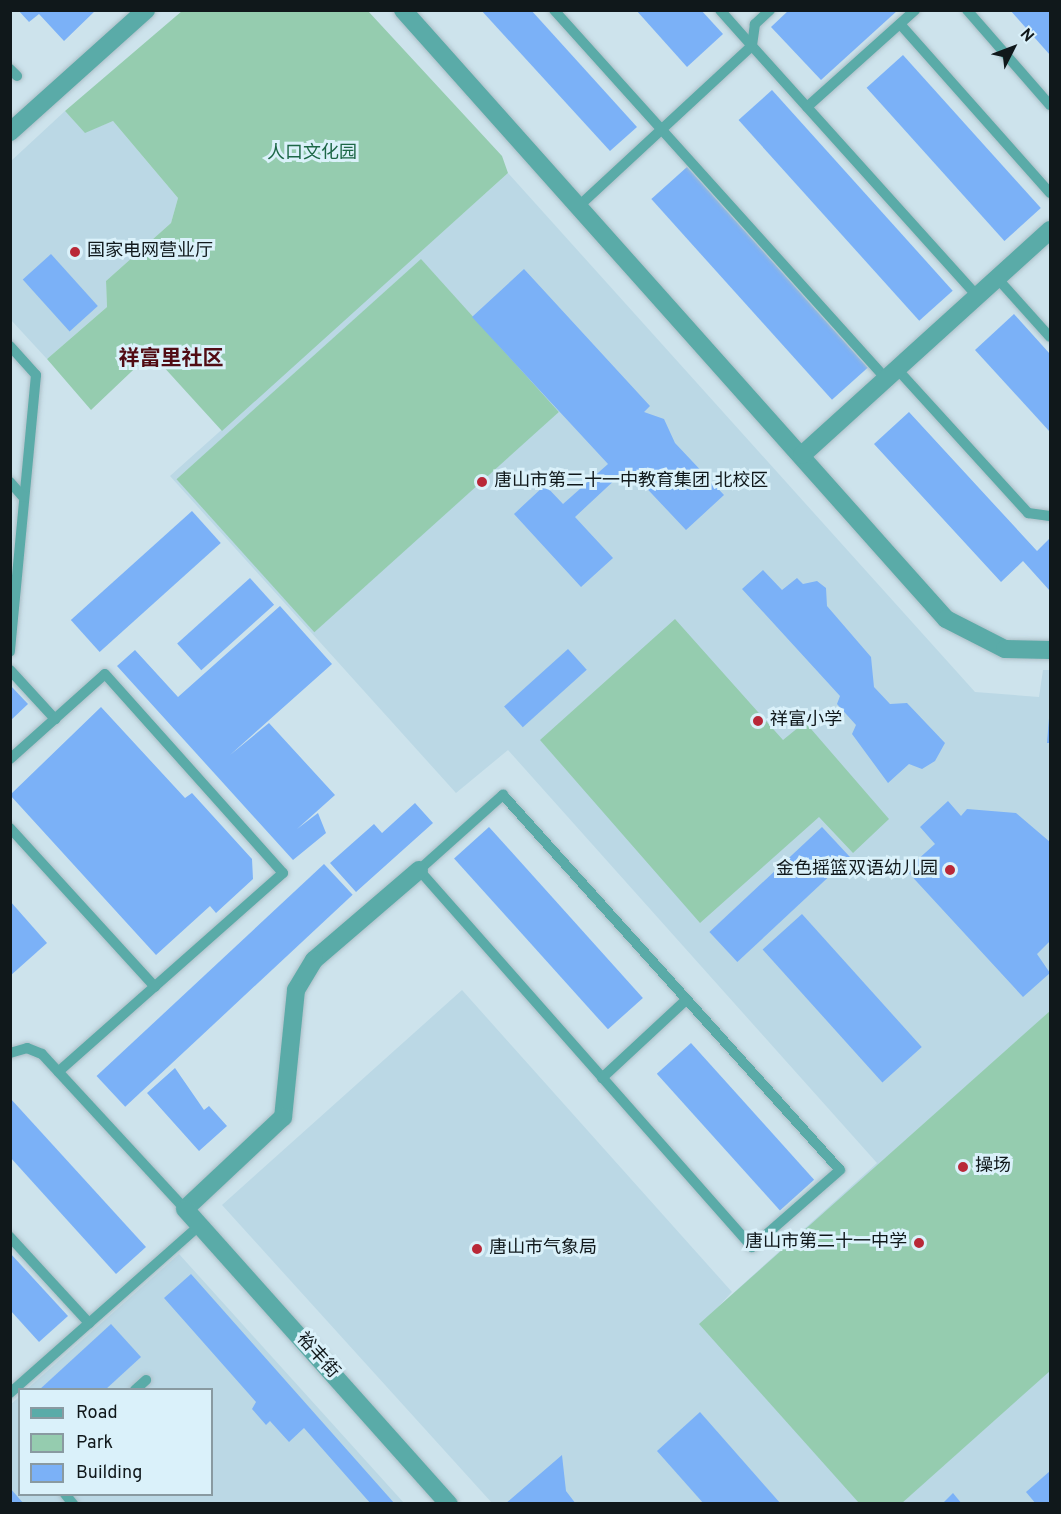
<!DOCTYPE html>
<meta charset="utf-8">
<style>
body{margin:0}
#map{position:relative;width:1061px;height:1514px;overflow:hidden;background:#cde3ec;font-family:Overpass,"Noto Sans SC",sans-serif}
div>[style]{position:absolute}
[style*='--x']{left:calc(var(--x)*1px);top:calc(var(--y)*1px);width:calc(var(--w)*1px);rotate:calc(var(--a)*1deg)}
.built>*{inset:0;background:#bbd8e5}
.green>*{inset:0;background:#95ccaf;transform-origin:0 0}
.building>*{inset:0;background:#7bb1f7;transform-origin:0 0}
.roads{filter:drop-shadow(0 0 2px #abbec6) drop-shadow(0 0 2px #abbec6)}
.service>*{height:10px;margin:-5px;padding:0 5px;transform-origin:5px;border-radius:5px;background:#5aaba8}
.minor>*{height:18px;margin:-9px;padding:0 9px;transform-origin:9px;border-radius:9px;background:#5aaba8}
.dots>*{width:16px;height:16px;translate:-50% -50%;box-sizing:border-box;border:3px solid #daf1fa;border-radius:50%}
span{translate:-50% -50%;white-space:nowrap;text-align:center;line-height:1.15;-webkit-text-stroke:6px #daf1fa;paint-order:stroke}
.park-label{font-size:18px;color:#1d6747}
.poi-label{font-size:18px;color:#10181b}
.left{translate:0 -50%;text-align:left}
.right{translate:-100% -50%;text-align:right}
.street-label{font-size:18px;color:#10181b}
.quarter-label{font-size:21px;color:#510c14;font-weight:700}
.frame{position:absolute;inset:0;border:12px solid #10181b;pointer-events:none}
.legend{position:absolute;left:18px;top:1388px;width:195px;height:108px;box-sizing:border-box;background:#daf1fa;border:2px solid #899aa1;margin:0;padding:8px 10px;list-style:none;font-size:18px;color:#10181b}
.legend li{display:flex;align-items:center;gap:12px;height:30px}
.legend b{width:30px;border:2px solid #899aa1}
.north{position:absolute;left:983px;top:18px;width:60px;height:60px;-webkit-text-stroke:4px #daf1fa;paint-order:stroke;rotate:48deg;font-size:16px;font-weight:700;line-height:24px;text-align:center;color:#10181b}
.north::after{content:'';display:block;margin:auto;width:21px;height:27px;background:#10181b;clip-path:polygon(50% 0,100% 100%,50% 72%,0 100%)}
</style>
<div id="map">
<div class="built">
<i style="clip-path:polygon(65px 111px,85px 132px,113px 121px,178px 198px,171px 223px,106px 281px,107px 307px,47px 359px,11px 320px,11px 161px)"></i>
<i style="clip-path:polygon(508px 173px,975px 692px,1039px 697px,1043px 670px,1050px 670px,1050px 1503px,492px 1503px,222px 1205px,462px 990px,732px 1292px,719px 1306px,877px 1163px,508px 750px,456px 793px,170px 476px)"></i>
<i style="clip-path:polygon(179px 1254px,404px 1503px,11px 1503px,10px 1405px,19px 1397px,20px 1494px,212px 1494px,212px 1390px,27px 1389px)"></i>
</div>
<div class="green">
<i style="clip-path:polygon(182px 11px,368px 11px,502px 156px,508px 173px,222px 431px,151px 353px,91px 410px,47px 359px,107px 307px,106px 281px,171px 223px,178px 198px,113px 121px,85px 133px,65px 111px)"></i>
<i style="left:421px;top:259px;width:206px;height:329px;rotate:48deg"></i>
<i style="clip-path:polygon(675px 619px,783px 740px,805px 722px,889px 819px,853px 853px,819px 817px,700px 923px,540px 740px)"></i>
<i style="clip-path:polygon(1050px 1011px,1050px 1371px,902px 1503px,859px 1503px,699px 1324px)"></i>
</div>
<div class="building">
<i style="clip-path:polygon(18px 10px,96px 10px,64px 41px,39px 14px,29px 22px)"></i>
<i style="clip-path:polygon(481px 10px,531px 10px,637px 127px,610px 151px)"></i>
<i style="clip-path:polygon(636px 10px,701px 10px,723px 34px,687px 67px)"></i>
<i style="clip-path:polygon(789px 10px,898px 10px,821px 80px,771px 27px)"></i>
<i style="clip-path:polygon(1010px 10px,1050px 10px,1050px 55px)"></i>
<i style="left:903px;top:55px;width:206px;height:49px;rotate:48deg"></i>
<i style="left:772px;top:90px;width:270px;height:45px;rotate:48deg"></i>
<i style="left:687px;top:167px;width:270px;height:48px;rotate:48deg"></i>
<i style="left:51px;top:254px;width:70px;height:38px;rotate:48deg"></i>
<i style="clip-path:polygon(524px 269px,650px 406px,644px 412px,664px 419px,675px 443px,724px 495px,686px 530px,636px 477px,628px 485px,619px 476px,575px 517px,613px 558px,581px 587px,514px 514px,545px 485px,563px 504px,608px 464px,472px 317px)"></i>
<i style="clip-path:polygon(1014px 314px,1050px 354px,1050px 432px,975px 350px)"></i>
<i style="clip-path:polygon(909px 412px,1037px 551px,1050px 538px,1050px 591px,1023px 561px,1001px 582px,874px 444px)"></i>
<i style="left:192px;top:511px;width:43px;height:163px;rotate:48deg"></i>
<i style="clip-path:polygon(763px 570px,782px 590px,797px 578px,803px 584px,817px 581px,826px 588px,827px 606px,871px 657px,874px 687px,890px 704px,907px 703px,945px 743px,935px 761px,922px 769px,909px 764px,888px 783px,852px 734px,856px 725px,837px 704px,840px 696px,742px 589px)"></i>
<i style="left:250px;top:578px;width:36px;height:98px;rotate:48deg"></i>
<i style="clip-path:polygon(280px 606px,332px 664px,230px 755px,269px 723px,335px 795px,297px 829px,318px 813px,326px 833px,293px 860px,117px 666px,135px 650px,178px 697px)"></i>
<i style="left:568px;top:649px;width:28px;height:86px;rotate:48deg"></i>
<i style="clip-path:polygon(10px 685px,28px 704px,10px 721px)"></i>
<i style="clip-path:polygon(101px 707px,185px 798px,192px 793px,252px 859px,253px 879px,216px 913px,210px 906px,156px 955px,10px 795px)"></i>
<i style="clip-path:polygon(1049px 718px,1050px 718px,1050px 743px,1047px 743px)"></i>
<i style="clip-path:polygon(948px 801px,961px 816px,967px 809px,1016px 813px,1050px 842px,1050px 941px,1037px 954px,1050px 973px,1023px 997px,906px 870px,935px 844px,920px 827px)"></i>
<i style="clip-path:polygon(415px 803px,433px 823px,356px 892px,330px 863px,374px 824px,382px 833px)"></i>
<i style="left:489px;top:827px;width:230px;height:47px;rotate:48deg"></i>
<i style="left:822px;top:827px;width:41px;height:154px;rotate:47deg"></i>
<i style="left:324px;top:864px;width:42px;height:311px;rotate:47deg"></i>
<i style="clip-path:polygon(10px 901px,47px 943px,10px 976px)"></i>
<i style="left:802px;top:914px;width:179px;height:53px;rotate:48deg"></i>
<i style="left:691px;top:1043px;width:184px;height:46px;rotate:48deg"></i>
<i style="clip-path:polygon(175px 1068px,204px 1110px,209px 1106px,227px 1126px,199px 1151px,147px 1093px)"></i>
<i style="clip-path:polygon(10px 1098px,146px 1247px,116px 1274px,10px 1157px)"></i>
<i style="clip-path:polygon(10px 1253px,68px 1316px,39px 1342px,10px 1310px)"></i>
<i style="clip-path:polygon(191px 1274px,395px 1504px,371px 1504px,304px 1428px,289px 1442px,270px 1421px,266px 1425px,252px 1409px,256px 1402px,164px 1298px)"></i>
<i style="clip-path:polygon(111px 1324px,141px 1357px,105px 1390px,39px 1390px)"></i>
<i style="clip-path:polygon(700px 1412px,781px 1504px,704px 1504px,657px 1451px)"></i>
<i style="clip-path:polygon(562px 1455px,566px 1491px,576px 1504px,505px 1504px)"></i>
<i style="clip-path:polygon(1050px 1471px,1050px 1504px,1036px 1504px,1026px 1492px)"></i>
<i style="clip-path:polygon(10px 1488px,24px 1504px,10px 1504px)"></i>
<i style="clip-path:polygon(953px 1493px,962px 1504px,942px 1504px)"></i>
</div>
<div class="roads">
<div class="service">
<i style="--x:554;--y:10;--w:496;--a:48"></i>
<i style="--x:770;--y:10;--w:21;--a:137"></i>
<i style="--x:755;--y:24;--w:22;--a:98"></i>
<i style="--x:752;--y:46;--w:336;--a:48"></i>
<i style="--x:967;--y:10;--w:126;--a:48.9"></i>
<i style="--x:900;--y:24;--w:226;--a:48.4"></i>
<i style="--x:10;--y:69;--w:10;--a:45"></i>
<i style="--x:807;--y:107;--w:145;--a:-41.9"></i>
<i style="--x:580;--y:205;--w:234;--a:-42.8"></i>
<i style="--x:752;--y:46;--w:48;--a:-131.6"></i>
<i style="--x:997;--y:278;--w:79;--a:48.1"></i>
<i style="--x:10;--y:346;--w:39;--a:48"></i>
<i style="--x:36;--y:375;--w:278;--a:95.4"></i>
<i style="--x:897;--y:369;--w:195;--a:47.7"></i>
<i style="--x:1028;--y:513;--w:22;--a:8"></i>
<i style="--x:10;--y:482;--w:20;--a:49"></i>
<i style="--x:10;--y:670;--w:67;--a:47.4"></i>
<i style="--x:10;--y:759;--w:127;--a:-41.8"></i>
<i style="--x:105;--y:674;--w:267;--a:48.2"></i>
<i style="--x:283;--y:873;--w:300;--a:138.5"></i>
<i style="--x:503;--y:795;--w:504;--a:48.06"></i>
<i style="--x:840;--y:1170;--w:117;--a:138.8"></i>
<i style="--x:752;--y:1247;--w:503;--a:-131.45"></i>
<i style="--x:419;--y:870;--w:113;--a:-41.8"></i>
<i style="--x:10;--y:828;--w:215;--a:47.6"></i>
<i style="--x:10;--y:1053;--w:18;--a:-16"></i>
<i style="--x:27;--y:1048;--w:16;--a:22"></i>
<i style="--x:42;--y:1054;--w:211;--a:47.3"></i>
<i style="--x:602;--y:1078;--w:115;--a:-42.9"></i>
<i style="--x:10;--y:1237;--w:117;--a:47.4"></i>
<i style="--x:135;--y:1390;--w:15;--a:-42"></i>
<i style="--x:10;--y:1393;--w:254;--a:-41.5"></i>
<i style="--x:65;--y:1494;--w:13;--a:51"></i>
</div>
<div class="minor">
<i style="--x:403;--y:10;--w:816;--a:48.28"></i>
<i style="--x:946;--y:619;--w:66;--a:27"></i>
<i style="--x:1005;--y:649;--w:45;--a:1.3"></i>
<i style="--x:10;--y:132;--w:183;--a:-41.9"></i>
<i style="--x:802;--y:455;--w:335;--a:-42.2"></i>
<i style="--x:419;--y:870;--w:138;--a:139.4"></i>
<i style="--x:314;--y:960;--w:35;--a:121"></i>
<i style="--x:296;--y:990;--w:128;--a:95.8"></i>
<i style="--x:283;--y:1117;--w:134;--a:136.8"></i>
<i style="--x:185;--y:1209;--w:396;--a:48.2"></i>
</div>
</div>
<div class="dots">
<i style="left:75px;top:252px;background:#b92838"></i>
<i style="left:482px;top:482px;background:#b92838"></i>
<i style="left:758px;top:721px;background:#b92838"></i>
<i style="left:950px;top:870px;background:#b92838"></i>
<i style="left:963px;top:1167px;background:#b92838"></i>
<i style="left:919px;top:1243px;background:#b92838"></i>
<i style="left:477px;top:1249px;background:#b92838"></i>
</div>
<div class="park-label">
<span style="left:312px;top:154px">人口文化园</span>
</div>
<div class="poi-label">
<span class="left" style="left:87px;top:252px">国家电网营业厅</span>
<span class="left" style="left:494px;top:482px">唐山市第二十一中教育集团 北校区</span>
<span class="left" style="left:770px;top:721px">祥富小学</span>
<span class="right" style="left:938px;top:870px">金色摇篮双语幼儿园</span>
<span class="left" style="left:975px;top:1167px">操场</span>
<span class="right" style="left:907px;top:1243px">唐山市第二十一中学</span>
<span class="left" style="left:489px;top:1249px">唐山市气象局</span>
</div>
<div class="street-label">
<span style="left:317px;top:1356px;rotate:48deg">裕丰街</span>
</div>
<div class="quarter-label">
<span style="left:171px;top:360px">祥富里社区</span>
</div>
<div class="frame"></div>
<ul class="legend">
<li><b style="height:8px;background:#5aaba8"></b>Road</li>
<li><b style="height:16px;background:#95ccaf"></b>Park</li>
<li><b style="height:16px;background:#7bb1f7"></b>Building</li>
</ul>
<div class="north">N</div>
</div>
